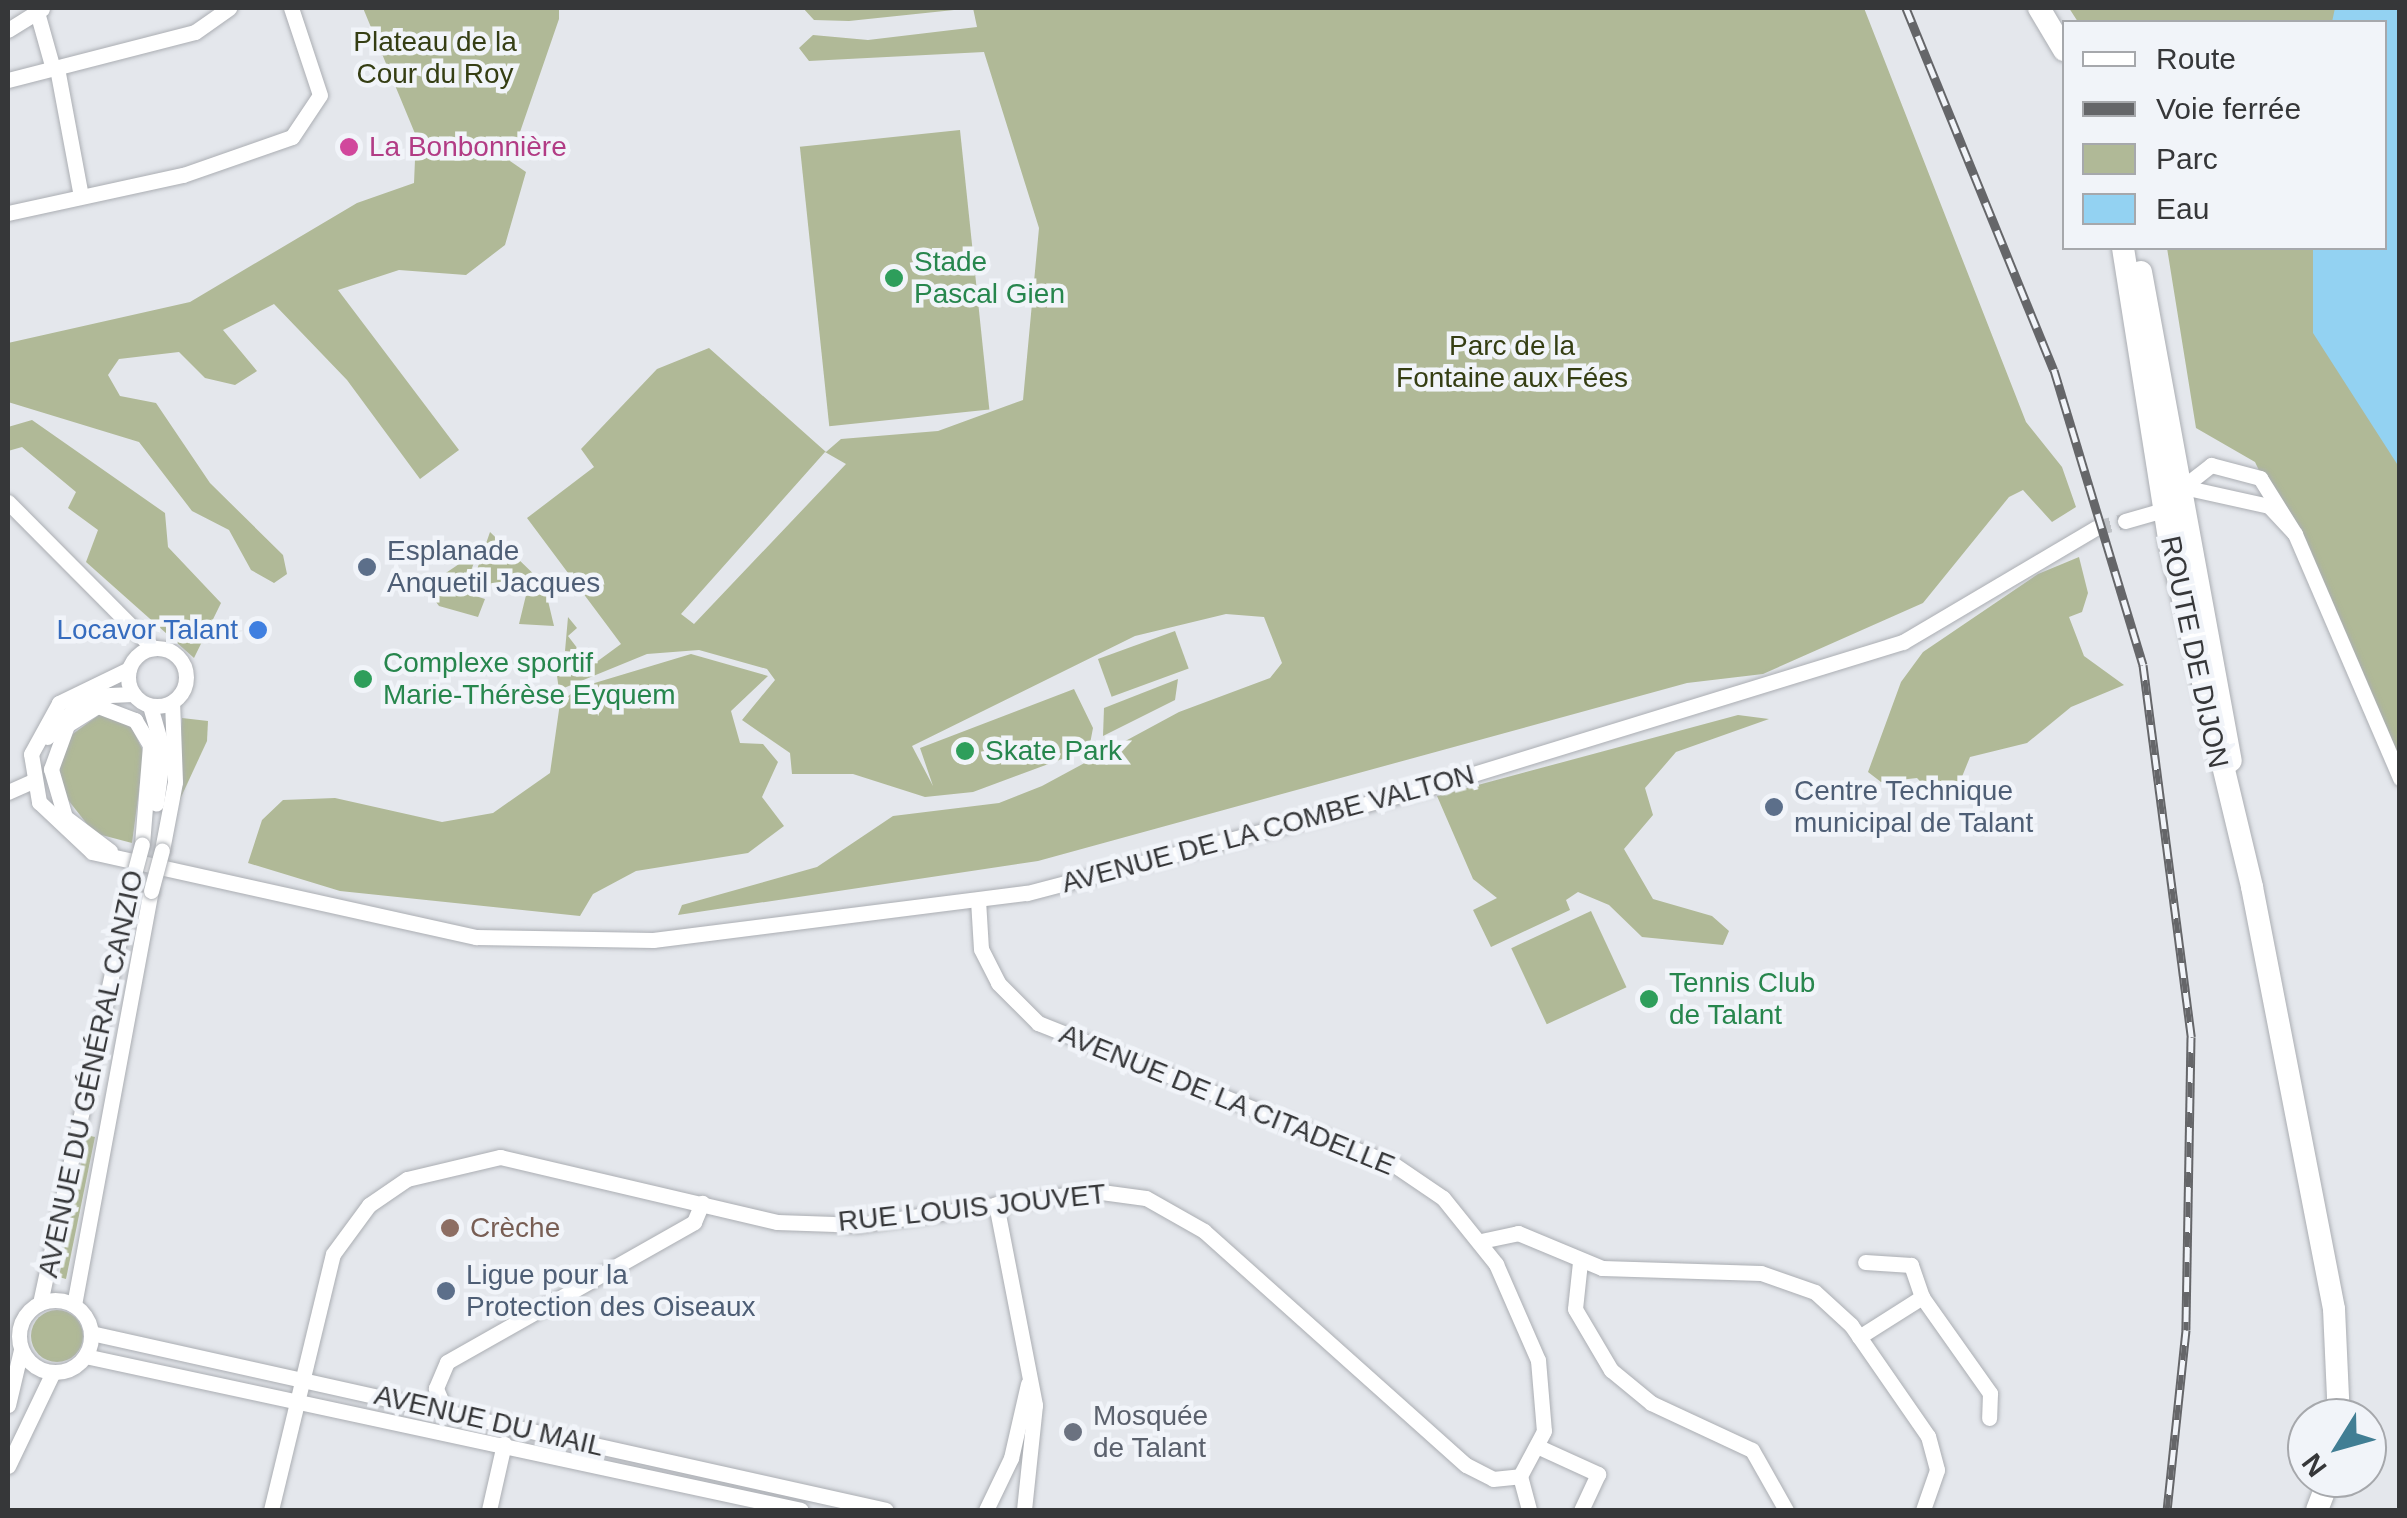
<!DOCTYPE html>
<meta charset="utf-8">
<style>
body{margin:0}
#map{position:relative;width:2407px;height:1518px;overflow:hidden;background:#e4e7ec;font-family:Arial,sans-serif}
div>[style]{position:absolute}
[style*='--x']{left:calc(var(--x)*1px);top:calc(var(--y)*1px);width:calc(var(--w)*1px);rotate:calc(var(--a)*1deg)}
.green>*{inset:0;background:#b0b997;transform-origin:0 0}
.round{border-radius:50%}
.water>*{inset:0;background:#93d2f2}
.minor-tunnel>*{height:15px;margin-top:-7.5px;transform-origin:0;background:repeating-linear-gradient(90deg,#c1c4c8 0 15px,transparent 0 23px)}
.roads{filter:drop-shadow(0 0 2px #abaeb3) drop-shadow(0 0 2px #abaeb3)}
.minor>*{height:15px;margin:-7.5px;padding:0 7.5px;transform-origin:7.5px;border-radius:7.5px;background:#fff}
.minor>.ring{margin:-7.5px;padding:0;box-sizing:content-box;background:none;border:15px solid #fff;border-radius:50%}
.primary>*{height:22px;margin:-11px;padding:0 11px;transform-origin:11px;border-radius:11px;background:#fff}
.rail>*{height:9px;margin-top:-4.5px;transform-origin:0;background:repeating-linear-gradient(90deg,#f1f4f9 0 15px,#656669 0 30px);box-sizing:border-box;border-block:2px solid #656669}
.bridges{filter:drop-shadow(0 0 2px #abaeb3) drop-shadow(0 0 2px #abaeb3)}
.minor-bridge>*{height:15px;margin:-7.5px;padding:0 7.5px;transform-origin:7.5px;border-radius:7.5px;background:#fff}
.dots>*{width:28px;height:28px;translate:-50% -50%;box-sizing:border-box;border:5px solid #f1f4f9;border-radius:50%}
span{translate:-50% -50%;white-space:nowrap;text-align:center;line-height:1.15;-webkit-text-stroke:9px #f1f4f9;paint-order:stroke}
.park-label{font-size:28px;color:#353e13}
.hotel-label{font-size:28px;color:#b23c85}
.left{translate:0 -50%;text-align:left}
.leisure-label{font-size:28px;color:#27864d}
.service-label{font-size:28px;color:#4e5e75}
.shop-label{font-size:28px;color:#366cbe}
.right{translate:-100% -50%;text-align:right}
.street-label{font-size:28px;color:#363739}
.education-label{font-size:28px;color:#785e54}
.worship-label{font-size:28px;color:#5b616d}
.frame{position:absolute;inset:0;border:10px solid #363739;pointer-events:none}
.legend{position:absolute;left:2062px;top:20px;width:325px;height:230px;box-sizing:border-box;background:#f1f4f9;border:2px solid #a6a8ac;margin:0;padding:12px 18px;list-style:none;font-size:30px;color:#363739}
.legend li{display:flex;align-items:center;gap:20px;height:50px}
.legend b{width:50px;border:2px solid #a6a8ac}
.north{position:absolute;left:2287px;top:1398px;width:100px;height:100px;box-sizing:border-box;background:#f1f4f9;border:2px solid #a6a8ac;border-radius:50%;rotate:233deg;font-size:28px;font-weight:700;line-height:40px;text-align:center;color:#363739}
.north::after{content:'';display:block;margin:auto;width:35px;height:45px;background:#417e94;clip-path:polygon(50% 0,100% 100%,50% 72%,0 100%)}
</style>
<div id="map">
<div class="green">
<i style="clip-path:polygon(363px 8px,559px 8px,559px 19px,510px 161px,526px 172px,505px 245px,466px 275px,399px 270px,338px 290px,459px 450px,420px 479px,347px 380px,274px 304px,223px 330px,257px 371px,235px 385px,205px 378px,179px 352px,119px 359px,108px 375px,120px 396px,156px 403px,210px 483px,283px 555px,287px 574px,274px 583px,251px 570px,229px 530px,192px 511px,139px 442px,8px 402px,8px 343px,190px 302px,357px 203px,414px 183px,416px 136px)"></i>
<i style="clip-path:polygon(evenodd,803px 8px,1864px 8px,2026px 422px,2062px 467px,2076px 507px,2052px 522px,2023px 490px,2009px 497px,1923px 603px,1763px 674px,1687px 683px,1038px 861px,678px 915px,682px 905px,817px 867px,893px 816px,999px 803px,1042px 786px,1179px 712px,1270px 678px,1282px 663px,1264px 617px,1226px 614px,1135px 636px,912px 746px,933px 786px,920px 748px,1074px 689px,1093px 728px,1089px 749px,973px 792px,925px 797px,853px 774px,792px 774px,790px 753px,742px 720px,775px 680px,767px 669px,699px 650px,647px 654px,559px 690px,557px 676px,574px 675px,576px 652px,565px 651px,568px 617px,577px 628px,568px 636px,591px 666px,621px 644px,527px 518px,594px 467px,581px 449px,657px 369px,709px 348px,826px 452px,841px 439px,938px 431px,1023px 400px,1039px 228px,984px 52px,809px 61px,799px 48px,813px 35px,868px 40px,977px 27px,973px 8px,849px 21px,814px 20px,803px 8px,825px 452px,846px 464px,694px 624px,681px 614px,825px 452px)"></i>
<i style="clip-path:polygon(2069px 8px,2399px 8px,2399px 764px,2255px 462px,2196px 428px,2167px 248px,2384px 248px,2384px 22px,2078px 22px)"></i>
<i style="left:960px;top:130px;width:281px;height:161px;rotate:84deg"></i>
<i style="clip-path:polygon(32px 420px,165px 513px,168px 547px,221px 603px,194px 658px,86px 562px,98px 530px,68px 508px,76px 492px,22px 447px,8px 451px,8px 427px)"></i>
<i style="clip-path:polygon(490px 532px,544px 584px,554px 626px,519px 624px,527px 591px,473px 581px)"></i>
<i style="clip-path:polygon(2079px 557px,2088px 593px,2082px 612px,2069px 617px,2084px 656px,2124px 685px,2071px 707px,2027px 743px,1970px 757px,1957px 789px,1932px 794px,1917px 778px,1881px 782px,1868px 772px,1901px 682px,1923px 652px,2038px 574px)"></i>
<i style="clip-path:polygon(465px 560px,475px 560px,463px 592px,485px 599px,478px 617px,439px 606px,425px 587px)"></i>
<i style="left:1175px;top:631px;width:40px;height:82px;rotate:70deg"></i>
<i style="clip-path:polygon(691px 654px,768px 676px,731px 711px,740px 743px,763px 744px,778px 762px,762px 797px,784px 826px,748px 853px,636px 871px,593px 894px,580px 916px,340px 891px,248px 863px,262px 820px,283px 800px,335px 798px,442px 822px,493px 813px,550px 773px,560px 703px,578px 688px)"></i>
<i style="clip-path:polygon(1178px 679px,1175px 700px,1103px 736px,1104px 708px)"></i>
<i style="clip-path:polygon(103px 712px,132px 728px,144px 753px,132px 843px,94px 833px,58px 787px,63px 741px)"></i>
<i style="clip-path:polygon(1738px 715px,1769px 719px,1676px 752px,1645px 788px,1653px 815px,1624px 849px,1653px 899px,1712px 916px,1729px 931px,1723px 945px,1642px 937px,1609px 905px,1578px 892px,1566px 900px,1570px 910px,1491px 947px,1473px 910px,1497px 898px,1473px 879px,1437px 796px)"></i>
<i style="clip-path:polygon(182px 718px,208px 721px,207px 741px,176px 808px)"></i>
<i style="left:1591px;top:911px;width:84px;height:88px;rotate:65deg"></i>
<i style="clip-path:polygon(86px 1135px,95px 1137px,66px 1279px,59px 1277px)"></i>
<i class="round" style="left:31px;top:1310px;width:52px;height:52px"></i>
</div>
<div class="water">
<i style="clip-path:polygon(2335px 8px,2399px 8px,2399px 467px,2313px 333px,2313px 248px,2384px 248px,2384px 22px,2332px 22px)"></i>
</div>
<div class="minor-tunnel">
<i style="--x:2096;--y:528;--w:30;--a:-14"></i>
</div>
<div class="roads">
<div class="minor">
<i style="--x:37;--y:12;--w:59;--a:74.3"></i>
<i style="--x:8;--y:30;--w:40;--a:-32"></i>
<i style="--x:57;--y:68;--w:130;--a:79.4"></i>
<i style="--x:8;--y:80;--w:193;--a:-14.4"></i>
<i style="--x:195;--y:32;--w:42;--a:-35.2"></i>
<i style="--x:8;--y:213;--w:179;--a:-12.3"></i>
<i style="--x:183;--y:175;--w:115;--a:-19.2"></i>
<i style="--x:292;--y:137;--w:50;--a:-56.3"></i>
<i style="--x:320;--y:95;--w:92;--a:-108.4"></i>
<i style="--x:8;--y:502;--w:206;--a:45.2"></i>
<i style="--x:2125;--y:521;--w:40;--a:-16"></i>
<i style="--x:2295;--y:534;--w:38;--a:-133"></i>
<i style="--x:2269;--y:506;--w:88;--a:-167.5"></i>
<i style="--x:2183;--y:487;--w:36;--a:-38"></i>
<i style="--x:2211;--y:465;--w:51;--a:14.9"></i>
<i style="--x:2260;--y:478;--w:66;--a:58"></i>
<i style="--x:2295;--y:534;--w:266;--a:66.7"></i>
<i class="ring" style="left:128px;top:648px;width:43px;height:43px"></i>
<i style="--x:129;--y:669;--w:78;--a:154.1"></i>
<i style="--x:59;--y:703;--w:58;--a:118.8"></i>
<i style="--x:31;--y:754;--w:49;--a:80.5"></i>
<i style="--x:39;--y:802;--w:73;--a:43.3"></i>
<i style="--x:92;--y:852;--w:393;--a:12.5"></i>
<i style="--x:476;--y:937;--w:177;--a:1"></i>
<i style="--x:653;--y:940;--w:377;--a:-7.2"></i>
<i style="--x:1027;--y:893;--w:415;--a:-14.7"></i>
<i style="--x:1428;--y:788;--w:497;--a:-17.1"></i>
<i style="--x:1903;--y:642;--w:224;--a:-30.6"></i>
<i style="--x:150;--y:706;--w:47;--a:73.9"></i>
<i style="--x:163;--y:751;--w:53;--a:97.5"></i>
<i style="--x:47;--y:737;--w:57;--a:-45.7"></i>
<i style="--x:87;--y:696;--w:46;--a:-2.5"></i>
<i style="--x:8;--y:792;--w:24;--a:-24"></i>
<i style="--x:162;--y:850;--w:69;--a:-79.2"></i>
<i style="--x:175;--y:782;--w:80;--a:-92.1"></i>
<i style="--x:110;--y:851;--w:56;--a:-142.9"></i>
<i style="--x:65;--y:817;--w:50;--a:-106.3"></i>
<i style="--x:51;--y:769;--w:47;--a:-70"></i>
<i style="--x:67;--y:725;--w:36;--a:-32"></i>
<i style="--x:98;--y:706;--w:40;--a:21"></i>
<i style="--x:135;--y:720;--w:29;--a:59"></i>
<i style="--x:150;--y:745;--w:99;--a:94.6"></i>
<i style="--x:978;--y:900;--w:49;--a:86.5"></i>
<i style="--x:981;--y:949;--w:38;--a:63"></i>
<i style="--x:998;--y:983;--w:57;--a:45"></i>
<i style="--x:1038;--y:1023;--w:382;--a:21.7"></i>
<i style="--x:1393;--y:1164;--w:60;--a:34.2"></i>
<i style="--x:1443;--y:1198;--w:85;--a:51.2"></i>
<i style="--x:1496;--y:1264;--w:105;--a:66.4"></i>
<i style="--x:1538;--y:1360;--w:71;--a:85.2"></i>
<i style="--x:1544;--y:1431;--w:51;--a:118.1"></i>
<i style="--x:996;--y:1204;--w:205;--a:79"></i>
<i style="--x:1035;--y:1405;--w:106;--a:96"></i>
<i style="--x:1481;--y:1241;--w:38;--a:-12"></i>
<i style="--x:1518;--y:1233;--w:91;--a:22.6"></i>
<i style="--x:1602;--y:1268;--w:159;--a:1.8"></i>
<i style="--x:1761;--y:1273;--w:57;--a:19.4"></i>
<i style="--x:1815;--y:1292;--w:49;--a:42.5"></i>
<i style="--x:1851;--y:1325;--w:135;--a:55.3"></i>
<i style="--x:1928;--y:1436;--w:35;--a:75"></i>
<i style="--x:1937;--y:1470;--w:42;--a:109.3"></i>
<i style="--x:1580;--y:1262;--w:47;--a:96.1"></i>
<i style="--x:1575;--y:1309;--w:71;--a:59.5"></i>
<i style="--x:1611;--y:1370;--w:52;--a:39.5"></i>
<i style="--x:1651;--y:1403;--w:111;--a:25"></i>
<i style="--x:1752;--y:1450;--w:69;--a:60.5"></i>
<i style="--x:1922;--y:1297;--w:118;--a:54.7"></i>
<i style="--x:1990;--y:1393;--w:25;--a:92"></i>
<i class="ring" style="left:19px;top:1300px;width:57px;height:57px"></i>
<i style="--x:40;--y:1303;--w:428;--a:-77.7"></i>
<i style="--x:74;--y:1305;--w:421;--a:-79.5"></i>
<i style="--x:91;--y:1333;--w:814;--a:12.55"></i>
<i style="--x:1859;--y:1337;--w:75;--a:-32.4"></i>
<i style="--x:1922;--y:1297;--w:34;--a:-109"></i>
<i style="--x:1911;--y:1265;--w:46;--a:-176.3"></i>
<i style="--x:85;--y:1356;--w:732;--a:12.14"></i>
<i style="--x:8;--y:1405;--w:57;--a:-76.7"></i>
<i style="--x:446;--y:1412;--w:26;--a:-113"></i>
<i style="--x:436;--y:1388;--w:28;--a:-67"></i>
<i style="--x:447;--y:1362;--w:284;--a:-29.5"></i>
<i style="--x:694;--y:1222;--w:21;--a:-67"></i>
<i style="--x:1541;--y:1448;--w:63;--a:24.5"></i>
<i style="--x:1598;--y:1474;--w:40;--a:115"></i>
<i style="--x:8;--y:1466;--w:104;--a:-64.4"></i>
<i style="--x:1520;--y:1476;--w:35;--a:75"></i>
<i style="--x:271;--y:1510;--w:263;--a:-76.4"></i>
<i style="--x:333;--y:1254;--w:61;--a:-53.7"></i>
<i style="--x:369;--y:1205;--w:46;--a:-34.4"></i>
<i style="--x:407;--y:1179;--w:96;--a:-13.3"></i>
<i style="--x:500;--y:1157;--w:285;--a:13.2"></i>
<i style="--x:777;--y:1222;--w:80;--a:2.1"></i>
<i style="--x:857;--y:1225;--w:239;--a:-8.2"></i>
<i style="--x:1094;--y:1191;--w:52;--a:7.7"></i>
<i style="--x:1146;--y:1198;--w:67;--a:29.6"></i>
<i style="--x:1204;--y:1231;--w:351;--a:41.8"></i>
<i style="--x:1466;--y:1465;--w:30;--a:27"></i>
<i style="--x:1493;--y:1479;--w:27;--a:-6"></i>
<i style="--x:489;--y:1510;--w:68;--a:-77.2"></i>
<i style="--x:986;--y:1510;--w:58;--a:-64.3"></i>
<i style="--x:1011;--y:1458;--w:76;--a:-77.1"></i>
</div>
<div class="primary">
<i style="--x:2039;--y:8;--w:49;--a:59.2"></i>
<i style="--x:2123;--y:248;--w:301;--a:81"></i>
<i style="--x:2170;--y:545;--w:352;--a:76.5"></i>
<i style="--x:2252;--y:887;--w:430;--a:79"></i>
<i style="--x:2334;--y:1309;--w:109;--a:87.4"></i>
<i style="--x:2141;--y:272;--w:497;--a:79.6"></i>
<i style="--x:2317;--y:1510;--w:34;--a:-69"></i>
</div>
</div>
<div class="rail">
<i style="--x:1906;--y:8;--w:391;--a:67.8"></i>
<i style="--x:2054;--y:370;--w:308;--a:73.2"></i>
<i style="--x:2143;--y:665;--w:375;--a:82.6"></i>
<i style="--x:2191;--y:1037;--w:293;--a:91"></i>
<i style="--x:2186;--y:1330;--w:181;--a:96"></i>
</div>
<div class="bridges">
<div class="minor-bridge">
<i style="--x:131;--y:885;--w:42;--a:-75"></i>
<i style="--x:151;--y:891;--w:42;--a:-75"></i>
</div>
</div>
<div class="dots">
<i style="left:349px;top:147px;background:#d1479c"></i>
<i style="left:894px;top:278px;background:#2e9e5b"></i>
<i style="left:367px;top:567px;background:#5c6f8a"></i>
<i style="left:258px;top:630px;background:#3f7fe0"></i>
<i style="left:363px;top:679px;background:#2e9e5b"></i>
<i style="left:965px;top:751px;background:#2e9e5b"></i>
<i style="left:1774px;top:807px;background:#5c6f8a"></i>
<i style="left:1649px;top:999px;background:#2e9e5b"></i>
<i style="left:450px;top:1228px;background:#8d6e63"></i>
<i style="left:446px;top:1291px;background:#5c6f8a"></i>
<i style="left:1073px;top:1432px;background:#6b7280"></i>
</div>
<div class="park-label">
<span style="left:435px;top:58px">Plateau de la<br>Cour du Roy</span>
<span style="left:1512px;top:362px">Parc de la<br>Fontaine aux Fées</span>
</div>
<div class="hotel-label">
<span class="left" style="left:369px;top:147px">La Bonbonnière</span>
</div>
<div class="leisure-label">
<span class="left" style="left:914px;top:278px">Stade<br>Pascal Gien</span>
<span class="left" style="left:383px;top:679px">Complexe sportif<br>Marie-Thérèse Eyquem</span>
<span class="left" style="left:985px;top:751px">Skate Park</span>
<span class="left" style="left:1669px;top:999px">Tennis Club<br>de Talant</span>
</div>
<div class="service-label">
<span class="left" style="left:387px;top:567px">Esplanade<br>Anquetil Jacques</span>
<span class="left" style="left:1794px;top:807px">Centre Technique<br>municipal de Talant</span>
<span class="left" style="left:466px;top:1291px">Ligue pour la<br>Protection des Oiseaux</span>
</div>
<div class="shop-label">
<span class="right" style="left:238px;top:630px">Locavor Talant</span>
</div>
<div class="street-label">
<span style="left:2194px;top:652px;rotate:78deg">ROUTE DE DIJON</span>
<span style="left:1268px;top:829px;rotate:-15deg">AVENUE DE LA COMBE VALTON</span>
<span style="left:91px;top:1074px;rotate:-78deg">AVENUE DU GÉNÉRAL CANZIO</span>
<span style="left:1227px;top:1100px;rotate:22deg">AVENUE DE LA CITADELLE</span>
<span style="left:972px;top:1208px;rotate:-6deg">RUE LOUIS JOUVET</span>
<span style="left:489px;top:1421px;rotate:13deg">AVENUE DU MAIL</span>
</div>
<div class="education-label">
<span class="left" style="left:470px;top:1228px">Crèche</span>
</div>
<div class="worship-label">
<span class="left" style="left:1093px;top:1432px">Mosquée<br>de Talant</span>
</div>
<div class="frame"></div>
<ul class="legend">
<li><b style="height:12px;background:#fff"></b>Route</li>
<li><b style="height:12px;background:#656669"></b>Voie ferrée</li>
<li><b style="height:28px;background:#b0b997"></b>Parc</li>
<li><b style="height:28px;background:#93d2f2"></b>Eau</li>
</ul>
<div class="north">N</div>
</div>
